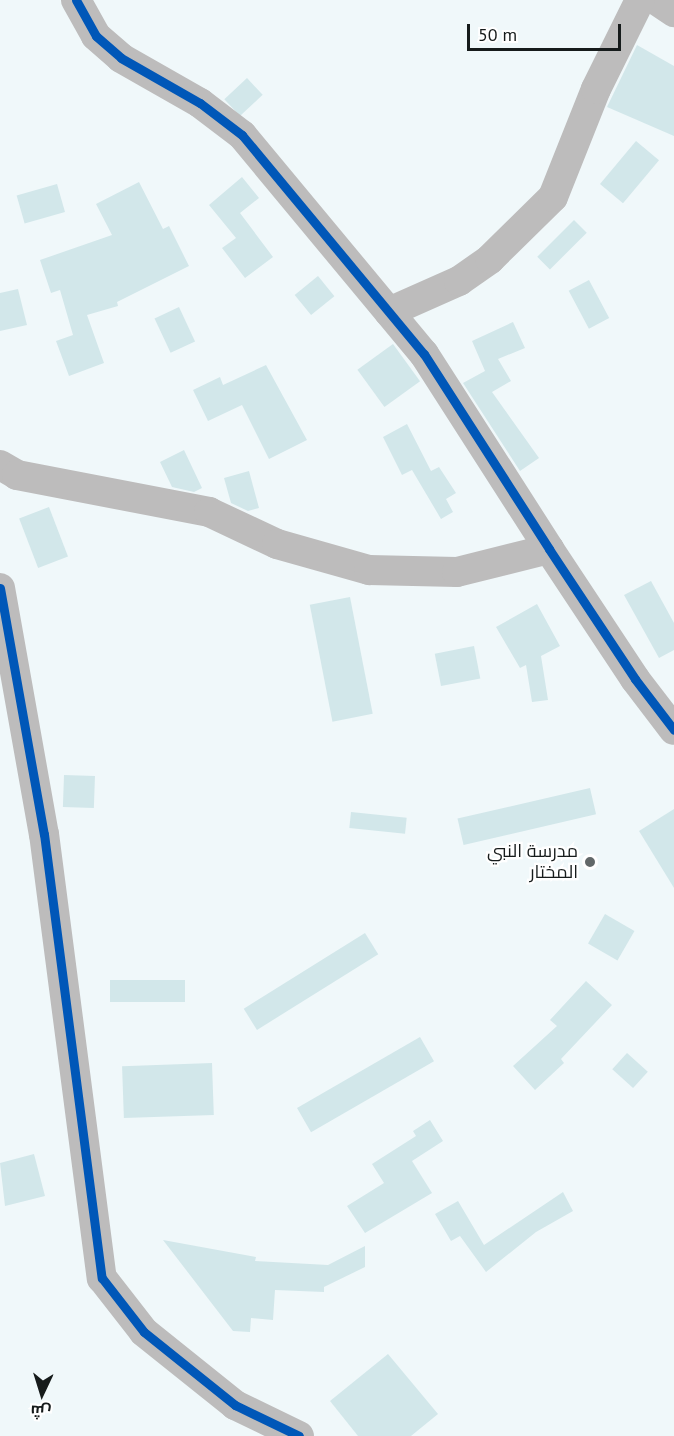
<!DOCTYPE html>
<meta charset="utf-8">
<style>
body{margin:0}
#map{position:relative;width:674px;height:1436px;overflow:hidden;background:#f0f8fa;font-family:"PT Sans",Cairo,sans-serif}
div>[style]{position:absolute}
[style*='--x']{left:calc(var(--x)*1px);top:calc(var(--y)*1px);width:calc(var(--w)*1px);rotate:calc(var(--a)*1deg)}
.building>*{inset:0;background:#d2e7ea;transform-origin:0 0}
.minor>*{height:30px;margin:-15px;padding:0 15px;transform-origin:15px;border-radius:15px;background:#bdbcbc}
.cycleway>*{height:9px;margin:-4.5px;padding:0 4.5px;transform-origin:4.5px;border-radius:4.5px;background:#0057b8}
.dots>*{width:16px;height:16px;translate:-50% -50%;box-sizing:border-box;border:3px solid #fff;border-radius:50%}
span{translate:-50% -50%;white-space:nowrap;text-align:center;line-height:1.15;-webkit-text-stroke:4.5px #fff;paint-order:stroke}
.poi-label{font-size:18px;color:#161b1b}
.right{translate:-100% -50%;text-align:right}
.north{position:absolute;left:12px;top:1364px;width:60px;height:60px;-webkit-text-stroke:4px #fff;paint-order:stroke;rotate:184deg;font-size:16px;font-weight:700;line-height:24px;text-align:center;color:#161b1b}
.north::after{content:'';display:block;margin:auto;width:21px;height:27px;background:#161b1b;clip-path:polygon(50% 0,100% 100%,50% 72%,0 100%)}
.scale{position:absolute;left:467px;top:24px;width:154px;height:27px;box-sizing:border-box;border:3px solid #161b1b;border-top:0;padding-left:8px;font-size:18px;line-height:21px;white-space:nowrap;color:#161b1b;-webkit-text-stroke:4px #fff;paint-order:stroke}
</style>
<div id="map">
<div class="building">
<i style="clip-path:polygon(637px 45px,674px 66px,674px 136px,607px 107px)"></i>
<i style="left:247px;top:78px;width:23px;height:31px;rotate:47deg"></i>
<i style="left:636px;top:141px;width:30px;height:56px;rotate:40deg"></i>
<i style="clip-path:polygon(242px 177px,259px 198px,240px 213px,273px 257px,245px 278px,222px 248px,236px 238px,209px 205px)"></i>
<i style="clip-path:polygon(139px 182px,163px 229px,169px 226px,189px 266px,117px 302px,118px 306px,87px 315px,104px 363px,69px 376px,56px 341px,73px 335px,60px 290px,51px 293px,40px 260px,112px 235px,96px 204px)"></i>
<i style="left:57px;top:184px;width:29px;height:42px;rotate:74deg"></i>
<i style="left:574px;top:220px;width:18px;height:52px;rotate:45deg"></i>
<i style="left:318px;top:276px;width:26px;height:30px;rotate:51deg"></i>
<i style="left:589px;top:280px;width:43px;height:23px;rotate:62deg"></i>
<i style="clip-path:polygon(18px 289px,27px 325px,0 331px,0 293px)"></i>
<i style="left:179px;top:307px;width:38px;height:27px;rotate:65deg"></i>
<i style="clip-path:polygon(513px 322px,525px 348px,498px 359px,511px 381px,492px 392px,539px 458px,520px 471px,463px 383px,485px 371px,472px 341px)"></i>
<i style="left:393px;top:344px;width:46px;height:44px;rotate:54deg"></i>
<i style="clip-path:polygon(266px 365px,307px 440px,269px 459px,242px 405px,208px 421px,193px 390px,220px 377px,223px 385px)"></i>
<i style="clip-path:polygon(407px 424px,431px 471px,439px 467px,456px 493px,446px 499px,453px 512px,441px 519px,412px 470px,402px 475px,383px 437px)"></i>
<i style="clip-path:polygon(184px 450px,202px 488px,194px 492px,172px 487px,160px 462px)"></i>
<i style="clip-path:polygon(249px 471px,259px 508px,248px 511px,231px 503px,224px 478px)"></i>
<i style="left:49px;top:507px;width:53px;height:32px;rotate:69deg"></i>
<i style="clip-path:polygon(651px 581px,674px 623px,674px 650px,659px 658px,624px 595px)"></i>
<i style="left:350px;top:597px;width:119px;height:41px;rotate:79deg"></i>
<i style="clip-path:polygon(537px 604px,560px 646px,541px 656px,548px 700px,532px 702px,526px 665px,520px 668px,496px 627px)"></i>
<i style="left:474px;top:646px;width:33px;height:40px;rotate:79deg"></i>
<i style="left:64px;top:775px;width:31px;height:32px;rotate:2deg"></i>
<i style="left:590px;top:788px;width:27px;height:136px;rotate:77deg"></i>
<i style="clip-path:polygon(674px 809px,674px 888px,639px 831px)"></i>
<i style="left:351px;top:812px;width:56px;height:16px;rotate:6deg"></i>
<i style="left:605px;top:914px;width:34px;height:34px;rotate:30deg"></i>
<i style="left:365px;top:933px;width:25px;height:143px;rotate:58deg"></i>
<i style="left:185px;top:980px;width:22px;height:75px;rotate:90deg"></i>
<i style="clip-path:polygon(586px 981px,612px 1005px,561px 1059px,564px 1063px,535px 1090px,513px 1066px,557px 1026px,550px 1020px)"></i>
<i style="left:420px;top:1037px;width:28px;height:142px;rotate:60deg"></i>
<i style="left:627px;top:1053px;width:28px;height:22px;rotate:42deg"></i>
<i style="left:212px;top:1063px;width:52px;height:90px;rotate:88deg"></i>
<i style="clip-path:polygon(430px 1120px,443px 1141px,412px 1161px,432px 1193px,365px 1233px,347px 1206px,384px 1183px,372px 1164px,416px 1136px,413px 1131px)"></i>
<i style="clip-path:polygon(34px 1154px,45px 1196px,5px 1206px,0 1163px)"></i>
<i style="clip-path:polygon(563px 1192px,573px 1211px,536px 1232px,486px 1272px,460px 1236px,451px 1241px,435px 1214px,458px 1201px,484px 1245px)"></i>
<i style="clip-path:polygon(163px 1240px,256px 1257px,255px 1261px,328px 1265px,365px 1246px,365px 1267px,324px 1287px,324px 1292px,275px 1290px,273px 1320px,251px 1318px,250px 1332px,233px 1331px)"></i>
<i style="clip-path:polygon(388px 1354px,438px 1414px,411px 1436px,358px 1436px,330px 1401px)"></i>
</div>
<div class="minor">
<i style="--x:76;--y:0;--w:41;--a:60.9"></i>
<i style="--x:96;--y:36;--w:33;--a:41"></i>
<i style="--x:121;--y:58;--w:91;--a:29.7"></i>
<i style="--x:200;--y:103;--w:53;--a:37.3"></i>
<i style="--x:242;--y:135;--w:285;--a:50.3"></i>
<i style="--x:424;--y:354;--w:232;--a:57.3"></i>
<i style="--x:549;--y:549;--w:156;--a:56.5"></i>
<i style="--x:635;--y:679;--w:64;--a:52.6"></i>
<i style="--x:656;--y:0;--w:22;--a:34"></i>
<i style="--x:389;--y:312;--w:77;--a:-23.9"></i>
<i style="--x:459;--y:281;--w:38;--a:-35"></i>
<i style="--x:490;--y:259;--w:88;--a:-44.5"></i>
<i style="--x:553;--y:197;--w:116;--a:-68.3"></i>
<i style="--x:596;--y:89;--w:99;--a:-63.7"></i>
<i style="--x:0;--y:465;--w:20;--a:30"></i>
<i style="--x:17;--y:475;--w:196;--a:10.9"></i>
<i style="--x:209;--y:512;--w:75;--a:25.2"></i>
<i style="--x:277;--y:544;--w:96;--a:15.8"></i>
<i style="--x:369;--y:570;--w:88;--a:1.3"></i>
<i style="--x:457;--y:572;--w:95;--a:-14"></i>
<i style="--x:0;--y:588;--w:250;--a:79.9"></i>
<i style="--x:44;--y:834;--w:448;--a:82.6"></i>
<i style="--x:102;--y:1278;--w:68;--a:52.1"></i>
<i style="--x:144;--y:1332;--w:117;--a:38.7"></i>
<i style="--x:235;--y:1405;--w:71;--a:25.8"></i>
</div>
<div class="cycleway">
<i style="--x:76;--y:0;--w:41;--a:60.9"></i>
<i style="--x:96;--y:36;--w:33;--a:41"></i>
<i style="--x:121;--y:58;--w:91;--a:29.7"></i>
<i style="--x:200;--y:103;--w:53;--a:37.3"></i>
<i style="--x:242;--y:135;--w:285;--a:50.3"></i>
<i style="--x:424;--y:354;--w:232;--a:57.3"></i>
<i style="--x:549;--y:549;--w:156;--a:56.5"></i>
<i style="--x:635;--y:679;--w:64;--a:52.6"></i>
<i style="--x:0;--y:588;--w:250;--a:79.9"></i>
<i style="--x:44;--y:834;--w:448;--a:82.6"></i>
<i style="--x:102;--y:1278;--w:68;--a:52.1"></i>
<i style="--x:144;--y:1332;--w:117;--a:38.7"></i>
<i style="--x:235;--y:1405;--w:71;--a:25.8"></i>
</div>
<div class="dots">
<i style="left:590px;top:862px;background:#626869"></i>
</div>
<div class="poi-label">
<span class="right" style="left:578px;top:862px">مدرسة النبي<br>المختار</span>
</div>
<div class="north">ش</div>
<div class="scale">50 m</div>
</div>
